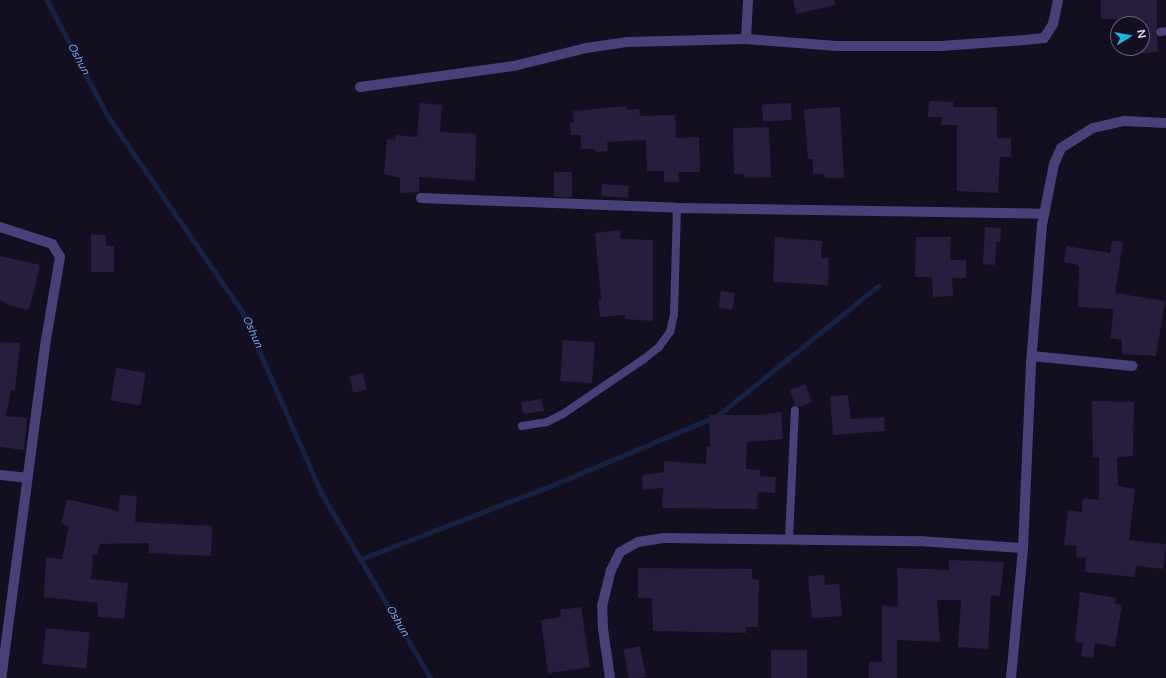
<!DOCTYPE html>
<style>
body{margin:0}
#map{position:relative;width:1166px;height:678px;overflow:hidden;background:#130f1f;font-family:"Varela Round",sans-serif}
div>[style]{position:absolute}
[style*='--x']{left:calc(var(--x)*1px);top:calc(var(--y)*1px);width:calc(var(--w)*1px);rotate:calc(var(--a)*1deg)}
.stream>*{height:4.5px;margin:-2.25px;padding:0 2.25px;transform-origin:2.25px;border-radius:2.25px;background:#152243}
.building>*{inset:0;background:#271e3e;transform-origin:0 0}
.lane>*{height:8px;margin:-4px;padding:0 4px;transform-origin:4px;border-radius:4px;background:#474079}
.street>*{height:10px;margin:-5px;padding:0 5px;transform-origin:5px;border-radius:5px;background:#474079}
span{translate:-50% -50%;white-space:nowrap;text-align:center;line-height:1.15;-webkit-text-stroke:3px #130f1f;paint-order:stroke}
.water-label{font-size:11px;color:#6da7ed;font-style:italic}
.north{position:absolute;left:1110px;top:16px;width:40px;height:40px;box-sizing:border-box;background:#130f1f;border:1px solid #635d77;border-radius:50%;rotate:79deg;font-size:11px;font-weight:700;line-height:16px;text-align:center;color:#dbd3fa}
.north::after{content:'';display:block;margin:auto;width:14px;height:18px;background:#1bb9de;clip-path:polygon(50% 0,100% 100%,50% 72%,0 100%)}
</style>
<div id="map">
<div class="stream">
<i style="--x:47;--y:0;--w:131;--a:62.3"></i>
<i style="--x:108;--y:116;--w:237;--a:55.5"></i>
<i style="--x:242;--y:311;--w:200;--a:66.4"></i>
<i style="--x:322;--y:494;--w:214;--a:59.4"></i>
<i style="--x:361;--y:559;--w:200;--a:-21.1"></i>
<i style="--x:548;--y:487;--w:183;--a:-22.8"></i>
<i style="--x:717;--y:416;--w:207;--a:-38.9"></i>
</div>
<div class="building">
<i style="clip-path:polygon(793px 0,835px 0,835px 5px,796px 14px)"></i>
<i style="clip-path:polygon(1101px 0,1157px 0,1157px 27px,1155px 33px,1157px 37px,1158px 52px,1142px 53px,1142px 19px,1101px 19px)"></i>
<i style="clip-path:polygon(929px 101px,953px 102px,953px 107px,997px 107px,997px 138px,1011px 138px,1011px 157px,1000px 157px,998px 193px,957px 191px,957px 125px,941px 125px,942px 117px,928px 117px)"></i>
<i style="clip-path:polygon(420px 103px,442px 105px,440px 132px,476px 134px,475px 181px,419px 177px,419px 192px,400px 193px,400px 178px,384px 174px,387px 139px,395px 140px,396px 135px,417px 137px)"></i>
<i style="left:791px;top:103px;width:17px;height:29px;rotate:87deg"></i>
<i style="clip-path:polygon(627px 106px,627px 110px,639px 109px,640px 116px,675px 115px,676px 138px,699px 137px,700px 172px,678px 172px,679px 182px,664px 182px,664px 171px,647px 171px,646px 140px,607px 142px,608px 151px,596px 152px,595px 149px,581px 149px,581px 135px,571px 135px,570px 123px,574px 123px,573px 111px)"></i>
<i style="clip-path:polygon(840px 107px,844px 178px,825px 178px,824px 174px,813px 174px,813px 159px,808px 159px,804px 109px)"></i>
<i style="clip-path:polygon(769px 127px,771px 177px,745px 178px,744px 174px,734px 174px,733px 128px)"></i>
<i style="left:554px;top:172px;width:18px;height:25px"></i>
<i style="left:602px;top:184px;width:27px;height:12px;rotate:4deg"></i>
<i style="clip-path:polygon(985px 227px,1001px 228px,1000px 242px,996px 242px,995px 265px,983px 264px)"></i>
<i style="clip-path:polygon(620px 230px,621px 239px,653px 240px,653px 321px,625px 319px,625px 315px,600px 317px,598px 300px,601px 299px,595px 233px)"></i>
<i style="clip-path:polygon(91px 234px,106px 235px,106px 246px,114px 246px,114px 272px,91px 272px)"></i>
<i style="clip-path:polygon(775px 237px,822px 241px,821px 258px,829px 258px,828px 285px,773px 282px)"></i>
<i style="clip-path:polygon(916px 237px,951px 237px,950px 260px,966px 260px,966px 278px,952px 278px,953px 296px,933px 297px,932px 277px,915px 277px)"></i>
<i style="clip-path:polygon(1112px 241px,1123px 242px,1115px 293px,1165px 301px,1156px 356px,1122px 354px,1122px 340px,1110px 338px,1114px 309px,1078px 307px,1079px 267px,1078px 265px,1064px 262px,1066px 246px,1110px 253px)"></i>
<i style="clip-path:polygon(0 256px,40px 265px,29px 310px,5px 304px,5px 302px,0 300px)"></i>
<i style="left:721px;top:291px;width:14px;height:17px;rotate:8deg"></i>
<i style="left:563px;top:340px;width:32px;height:41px;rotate:4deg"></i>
<i style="clip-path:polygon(0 342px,20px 343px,15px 390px,11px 390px,6px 416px,27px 418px,24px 450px,0 447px)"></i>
<i style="left:116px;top:368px;width:30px;height:33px;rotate:9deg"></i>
<i style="left:363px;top:373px;width:17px;height:14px;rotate:77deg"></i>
<i style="clip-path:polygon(805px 384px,812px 402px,799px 407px,795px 405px,790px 390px)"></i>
<i style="clip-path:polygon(848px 395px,851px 419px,884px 417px,885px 431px,833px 435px,830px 396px)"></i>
<i style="left:542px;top:399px;width:12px;height:21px;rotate:81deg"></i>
<i style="clip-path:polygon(1092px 401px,1134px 402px,1133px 456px,1117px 457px,1118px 486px,1135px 489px,1129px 540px,1166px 544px,1163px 569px,1136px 566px,1134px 577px,1085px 572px,1086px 558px,1076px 557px,1077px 546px,1064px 545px,1068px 510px,1082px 512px,1083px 498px,1099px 500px,1099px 457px,1093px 457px)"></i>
<i style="clip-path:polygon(781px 412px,783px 439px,747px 442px,746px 469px,760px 470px,760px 476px,776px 477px,775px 493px,758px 492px,757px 509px,662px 508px,663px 488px,643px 490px,642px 475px,664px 472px,664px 461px,706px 464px,707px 447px,710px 447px,709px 415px,757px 415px)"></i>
<i style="clip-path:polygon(120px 495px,137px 496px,135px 522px,212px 526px,211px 556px,149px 553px,149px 543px,100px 544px,97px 555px,93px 555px,91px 579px,128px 583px,124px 619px,98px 617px,98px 603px,44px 597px,46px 557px,62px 559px,69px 526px,61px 524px,67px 499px,118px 511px)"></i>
<i style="clip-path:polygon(949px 560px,1004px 562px,1000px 596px,991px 595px,988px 649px,958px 647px,961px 600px,937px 600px,940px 642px,897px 640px,897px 678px,869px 678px,869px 662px,882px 662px,882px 605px,898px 607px,897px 568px,949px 570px)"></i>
<i style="clip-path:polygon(638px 568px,752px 569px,752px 579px,759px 580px,758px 627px,746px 627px,746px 633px,653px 631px,652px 598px,638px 598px)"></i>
<i style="clip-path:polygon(824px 575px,825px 585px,839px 584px,842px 616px,812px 618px,808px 576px)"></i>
<i style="clip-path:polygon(1080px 592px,1116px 598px,1115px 604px,1122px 605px,1115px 647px,1095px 643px,1093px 658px,1081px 656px,1083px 643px,1075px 642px)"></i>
<i style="clip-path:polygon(581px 607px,590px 667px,548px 673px,541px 620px,561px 617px,560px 610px)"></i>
<i style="left:46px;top:628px;width:44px;height:36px;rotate:6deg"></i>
<i style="left:640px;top:646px;width:31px;height:17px;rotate:79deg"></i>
<i style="left:771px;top:650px;width:36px;height:28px"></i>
</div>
<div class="lane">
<i style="--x:1160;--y:32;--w:6;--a:-9"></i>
<i style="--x:522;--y:426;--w:25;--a:-9"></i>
<i style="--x:547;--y:422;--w:18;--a:-27"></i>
<i style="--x:563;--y:414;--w:98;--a:-34.2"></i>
<i style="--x:644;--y:359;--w:19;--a:-39"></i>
<i style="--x:659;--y:347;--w:19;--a:-54"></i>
<i style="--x:670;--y:332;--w:17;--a:-77"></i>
<i style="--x:674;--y:315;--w:107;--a:-88.4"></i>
<i style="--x:789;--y:540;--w:130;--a:-87.4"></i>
</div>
<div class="street">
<i style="--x:746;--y:39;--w:39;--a:-87"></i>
<i style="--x:360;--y:87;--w:155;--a:-7.8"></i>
<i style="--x:514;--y:66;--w:74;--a:-14"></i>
<i style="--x:586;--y:48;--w:41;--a:-8.3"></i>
<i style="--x:627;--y:42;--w:119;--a:-1.4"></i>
<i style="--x:746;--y:39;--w:91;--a:4.4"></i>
<i style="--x:837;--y:46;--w:104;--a:0"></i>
<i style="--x:941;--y:46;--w:84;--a:-4.1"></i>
<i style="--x:1025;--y:40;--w:19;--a:-6"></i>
<i style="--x:1044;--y:38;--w:17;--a:-57"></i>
<i style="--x:1053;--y:24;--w:25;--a:-78"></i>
<i style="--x:421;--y:198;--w:256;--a:2.2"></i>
<i style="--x:677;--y:208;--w:366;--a:0.9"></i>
<i style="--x:0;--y:227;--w:55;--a:18.1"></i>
<i style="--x:52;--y:244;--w:15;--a:58"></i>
<i style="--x:60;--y:257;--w:90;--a:99.6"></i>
<i style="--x:45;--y:346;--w:335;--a:97.5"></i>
<i style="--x:1032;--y:356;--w:101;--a:5.7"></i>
<i style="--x:0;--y:475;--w:27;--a:6"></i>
<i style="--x:610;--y:678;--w:49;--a:-98.1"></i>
<i style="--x:603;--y:629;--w:23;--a:-92"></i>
<i style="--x:602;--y:606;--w:37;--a:-76"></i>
<i style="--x:611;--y:570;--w:20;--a:-63"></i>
<i style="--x:620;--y:552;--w:21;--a:-29"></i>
<i style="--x:638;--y:542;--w:25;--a:-9"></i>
<i style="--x:663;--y:538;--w:256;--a:0.7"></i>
<i style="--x:919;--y:541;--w:104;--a:3.9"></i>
<i style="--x:1011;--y:678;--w:131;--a:-84.7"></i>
<i style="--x:1023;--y:548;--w:184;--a:-87.5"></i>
<i style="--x:1031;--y:364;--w:139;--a:-85.5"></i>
<i style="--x:1042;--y:225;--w:62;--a:-78.9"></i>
<i style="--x:1054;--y:164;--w:17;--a:-66"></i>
<i style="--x:1061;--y:148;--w:38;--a:-32"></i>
<i style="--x:1093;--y:128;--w:32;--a:-13"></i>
<i style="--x:1124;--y:121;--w:42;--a:2.7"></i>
</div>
<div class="water-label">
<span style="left:78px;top:59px;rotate:62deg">Oshun</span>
<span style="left:252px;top:332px;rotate:66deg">Oshun</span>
<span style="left:397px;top:621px;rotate:59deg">Oshun</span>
</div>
<div class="north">N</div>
</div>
